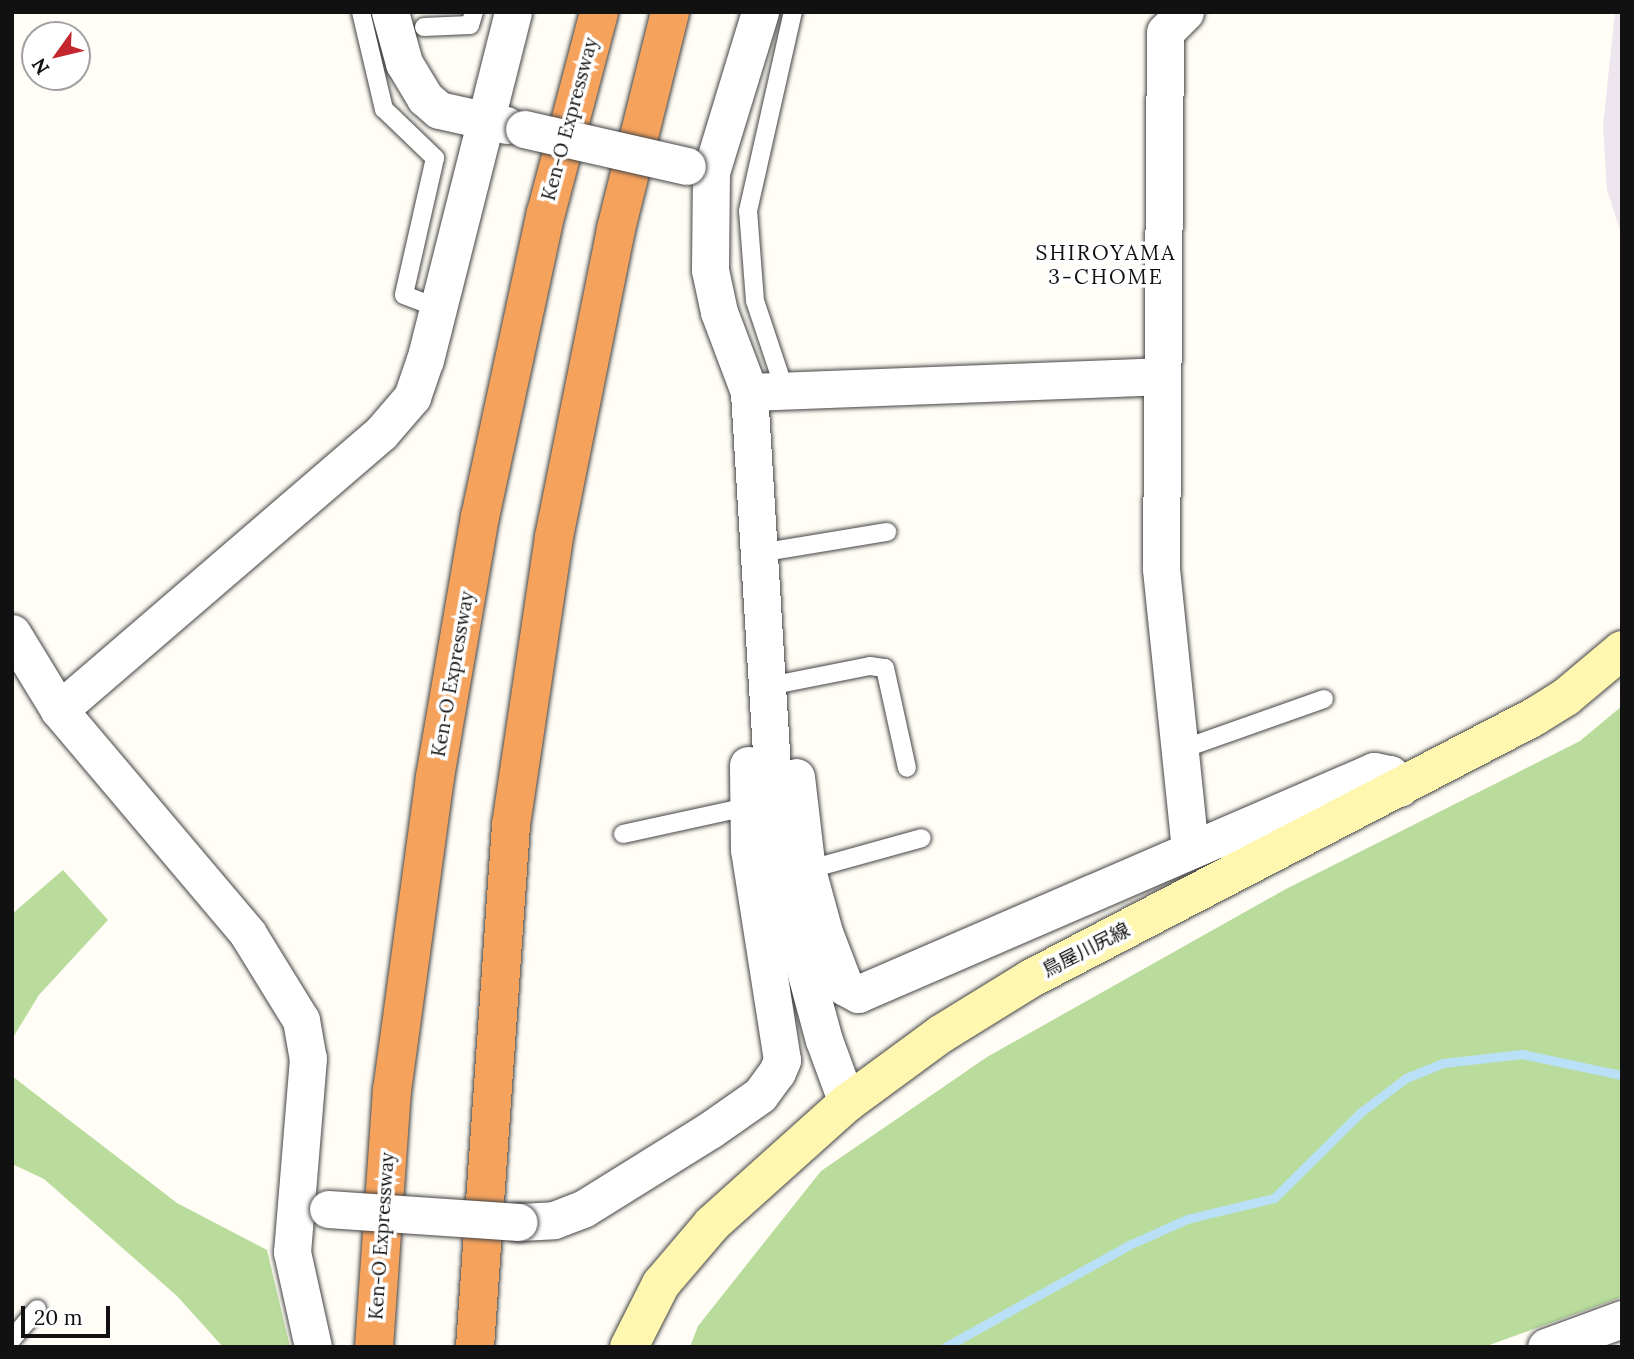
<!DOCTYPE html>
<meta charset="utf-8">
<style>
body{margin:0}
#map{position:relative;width:1634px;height:1359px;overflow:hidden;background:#fffdf5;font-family:Lora,"Noto Sans JP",serif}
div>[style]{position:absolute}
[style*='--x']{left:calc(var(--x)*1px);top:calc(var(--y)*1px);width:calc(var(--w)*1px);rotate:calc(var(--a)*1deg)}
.industrial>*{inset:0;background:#eee6ef}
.forest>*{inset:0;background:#b9dc9c}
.stream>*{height:9px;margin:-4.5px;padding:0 4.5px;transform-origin:4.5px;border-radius:4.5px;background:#b9e0f7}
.roads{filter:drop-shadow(0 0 2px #444) drop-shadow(0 0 2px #444)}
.lane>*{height:18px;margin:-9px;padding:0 9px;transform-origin:9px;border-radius:9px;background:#fff}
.street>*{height:37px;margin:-18.5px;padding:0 18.5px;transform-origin:18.5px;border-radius:18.5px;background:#fff}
.secondary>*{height:38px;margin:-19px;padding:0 19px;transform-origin:19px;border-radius:19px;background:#fff6b0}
.highway>*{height:38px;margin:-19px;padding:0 19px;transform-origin:19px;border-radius:19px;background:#f5a25d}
.bridges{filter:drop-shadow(0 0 2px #444) drop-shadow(0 0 2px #444)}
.street-bridge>*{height:37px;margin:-18.5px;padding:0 18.5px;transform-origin:18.5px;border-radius:18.5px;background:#fff}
span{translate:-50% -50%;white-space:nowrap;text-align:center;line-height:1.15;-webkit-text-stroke:7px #fff;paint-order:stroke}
.street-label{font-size:19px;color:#111}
.neighbourhood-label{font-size:21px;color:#111;letter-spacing:2px}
.frame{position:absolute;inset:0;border:14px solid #111;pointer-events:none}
.north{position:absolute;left:21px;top:21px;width:70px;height:70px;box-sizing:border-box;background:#fff;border:2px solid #a0a0a0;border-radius:50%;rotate:236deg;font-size:19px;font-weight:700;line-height:28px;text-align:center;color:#111}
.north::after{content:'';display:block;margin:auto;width:24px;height:32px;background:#c4262e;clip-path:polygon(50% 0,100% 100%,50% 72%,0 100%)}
.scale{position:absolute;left:21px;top:1306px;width:89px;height:32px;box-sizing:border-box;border:4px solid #111;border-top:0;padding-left:9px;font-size:21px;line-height:24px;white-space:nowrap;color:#111;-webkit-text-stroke:5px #fff;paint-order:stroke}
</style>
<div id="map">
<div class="industrial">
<i style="clip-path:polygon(1615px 12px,1622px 12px,1622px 236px,1607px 190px,1603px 126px)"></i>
</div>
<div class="forest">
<i style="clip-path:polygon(1622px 706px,1622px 1297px,1484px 1347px,690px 1347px,698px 1326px,821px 1171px,987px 1057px,1286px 889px,1580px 741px)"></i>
<i style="clip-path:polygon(63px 870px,108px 920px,39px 995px,12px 1039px,12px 914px)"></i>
<i style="clip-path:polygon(12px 1076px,177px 1203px,267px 1250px,290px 1347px,223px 1347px,177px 1296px,44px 1179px,12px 1164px)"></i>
</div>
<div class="stream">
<i style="--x:945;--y:1347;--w:210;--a:-29"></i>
<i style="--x:1129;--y:1245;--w:64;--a:-24.1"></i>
<i style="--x:1187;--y:1219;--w:89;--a:-13.6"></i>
<i style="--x:1274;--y:1198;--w:122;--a:-44.7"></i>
<i style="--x:1361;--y:1112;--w:56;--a:-37.1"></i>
<i style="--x:1406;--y:1078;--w:40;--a:-22"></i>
<i style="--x:1443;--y:1063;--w:80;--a:-6.5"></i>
<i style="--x:1522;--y:1054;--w:102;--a:11.9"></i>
</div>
<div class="roads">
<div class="lane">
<i style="--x:361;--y:12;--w:100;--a:76.7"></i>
<i style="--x:384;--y:109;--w:71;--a:43.9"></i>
<i style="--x:435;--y:158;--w:140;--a:102.8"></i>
<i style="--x:404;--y:295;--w:36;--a:21"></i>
<i style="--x:424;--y:27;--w:46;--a:-2.5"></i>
<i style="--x:470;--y:25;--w:14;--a:-73"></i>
<i style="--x:785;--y:391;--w:95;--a:-108.4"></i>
<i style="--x:755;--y:301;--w:90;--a:-94.4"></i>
<i style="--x:748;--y:211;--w:204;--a:-77.3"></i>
<i style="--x:760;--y:553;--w:129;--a:-9.4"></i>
<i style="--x:769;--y:686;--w:103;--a:-11.2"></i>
<i style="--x:870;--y:666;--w:15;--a:8"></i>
<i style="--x:885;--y:668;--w:102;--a:77.6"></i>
<i style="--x:1177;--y:751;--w:156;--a:-19.5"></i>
<i style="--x:623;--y:834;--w:127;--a:-12.3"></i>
<i style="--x:807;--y:870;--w:119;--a:-15.5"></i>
<i style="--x:12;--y:1339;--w:39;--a:-50"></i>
</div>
<div class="street">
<i style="--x:390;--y:12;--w:53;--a:74.6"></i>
<i style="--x:404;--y:63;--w:41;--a:59"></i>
<i style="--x:425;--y:98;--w:18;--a:41"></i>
<i style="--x:439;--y:110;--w:69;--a:12.6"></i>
<i style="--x:760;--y:12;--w:167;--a:107"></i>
<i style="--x:711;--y:172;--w:98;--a:90.6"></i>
<i style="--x:710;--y:270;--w:43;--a:77.9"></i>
<i style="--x:719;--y:312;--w:85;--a:69.4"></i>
<i style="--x:749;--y:392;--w:479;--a:86.5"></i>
<i style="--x:778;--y:870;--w:176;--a:74.9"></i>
<i style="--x:824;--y:1040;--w:67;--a:69.9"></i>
<i style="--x:1185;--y:12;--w:28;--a:135"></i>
<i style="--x:1165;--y:32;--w:537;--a:90.43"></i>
<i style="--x:1161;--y:569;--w:281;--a:84.1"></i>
<i style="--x:749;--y:392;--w:412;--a:-2.2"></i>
<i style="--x:12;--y:633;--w:90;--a:58.6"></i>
<i style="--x:59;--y:710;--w:293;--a:49.8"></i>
<i style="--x:248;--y:934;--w:101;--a:58.4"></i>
<i style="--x:301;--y:1020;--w:39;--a:80"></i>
<i style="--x:308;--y:1058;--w:195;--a:94.7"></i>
<i style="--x:292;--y:1252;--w:97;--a:77.5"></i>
<i style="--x:59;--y:710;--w:425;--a:-40.7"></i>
<i style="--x:381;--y:433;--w:48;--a:-49.3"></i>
<i style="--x:412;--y:397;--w:39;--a:-71"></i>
<i style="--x:425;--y:360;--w:359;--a:-75.8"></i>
<i style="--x:796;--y:777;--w:94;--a:83.3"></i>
<i style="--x:807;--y:870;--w:64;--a:74.7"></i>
<i style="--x:824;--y:932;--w:59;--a:69.1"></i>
<i style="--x:845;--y:987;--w:15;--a:28"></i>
<i style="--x:858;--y:994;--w:562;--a:-23.37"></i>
<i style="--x:1374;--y:771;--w:16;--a:11"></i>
<i style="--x:1390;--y:774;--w:17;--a:54"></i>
<i style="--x:519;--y:1222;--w:35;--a:-3"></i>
<i style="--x:554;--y:1220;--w:31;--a:-21"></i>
<i style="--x:583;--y:1209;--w:150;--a:-31.9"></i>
<i style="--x:710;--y:1130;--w:61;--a:-35"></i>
<i style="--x:760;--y:1095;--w:29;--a:-54"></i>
<i style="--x:777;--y:1072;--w:13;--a:-67"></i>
<i style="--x:782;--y:1060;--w:213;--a:-98.9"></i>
<i style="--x:749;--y:850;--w:85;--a:-90.7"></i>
<i style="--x:1546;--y:1347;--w:81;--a:-20.2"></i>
</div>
<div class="secondary">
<i style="--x:629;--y:1347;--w:71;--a:-63.1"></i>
<i style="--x:661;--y:1284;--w:79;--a:-49.6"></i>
<i style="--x:712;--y:1224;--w:181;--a:-41.9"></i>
<i style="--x:847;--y:1103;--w:117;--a:-36.3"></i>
<i style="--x:941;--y:1034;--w:105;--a:-31.7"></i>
<i style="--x:1030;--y:979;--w:568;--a:-27.47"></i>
<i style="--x:1534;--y:717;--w:38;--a:-32"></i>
<i style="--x:1566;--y:697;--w:73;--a:-40"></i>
</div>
<div class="highway">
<i style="--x:374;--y:1347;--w:257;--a:-86"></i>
<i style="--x:392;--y:1091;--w:317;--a:-82.2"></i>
<i style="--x:435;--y:777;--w:264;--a:-80.2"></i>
<i style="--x:480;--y:517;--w:311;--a:-77.8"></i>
<i style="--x:546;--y:213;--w:208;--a:-75.2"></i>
<i style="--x:475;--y:1347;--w:523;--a:-86.05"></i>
<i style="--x:511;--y:825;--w:291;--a:-81.5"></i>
<i style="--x:554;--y:537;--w:314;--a:-78.6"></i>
<i style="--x:616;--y:229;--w:224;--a:-76"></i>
</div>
</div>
<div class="bridges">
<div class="street-bridge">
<i style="--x:524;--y:129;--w:167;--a:12.8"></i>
<i style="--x:328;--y:1209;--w:191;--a:3.9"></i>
</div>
</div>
<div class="street-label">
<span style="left:570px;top:119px;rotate:-75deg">Ken-O Expressway</span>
<span style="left:453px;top:674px;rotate:-80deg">Ken-O Expressway</span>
<span style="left:1086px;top:950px;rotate:-27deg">鳥屋川尻線</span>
<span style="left:382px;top:1236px;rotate:-86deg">Ken-O Expressway</span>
</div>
<div class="neighbourhood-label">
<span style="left:1106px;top:265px">SHIROYAMA<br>3-CHOME</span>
</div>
<div class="frame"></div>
<div class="north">N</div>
<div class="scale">20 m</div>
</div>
